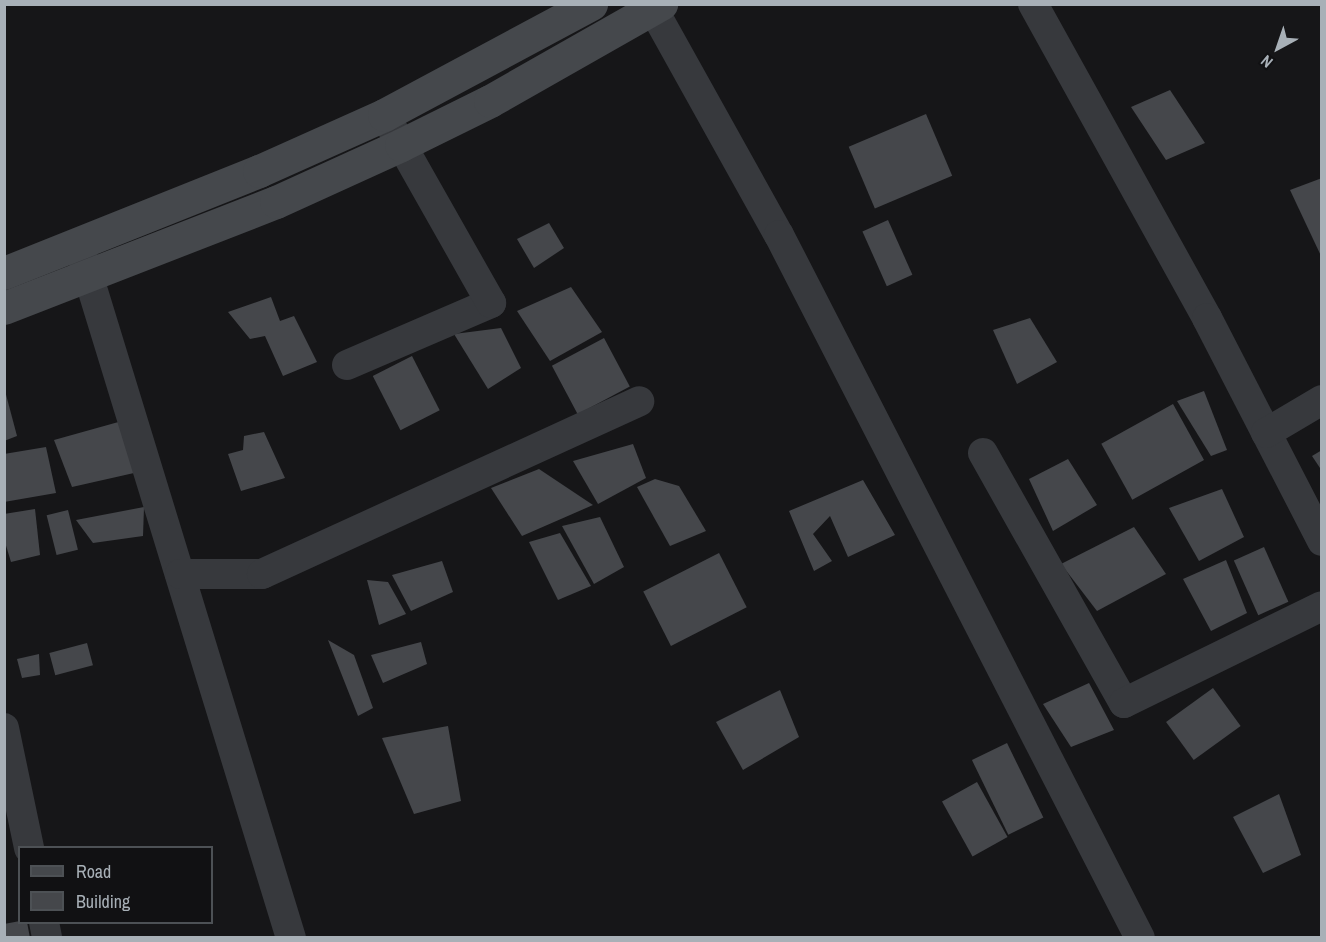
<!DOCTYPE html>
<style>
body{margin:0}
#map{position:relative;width:1326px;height:942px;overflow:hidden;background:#161618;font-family:"Archivo Narrow",sans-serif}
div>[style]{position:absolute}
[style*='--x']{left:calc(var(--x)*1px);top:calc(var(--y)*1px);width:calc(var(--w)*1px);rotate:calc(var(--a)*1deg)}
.building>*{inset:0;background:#45474b;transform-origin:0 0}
.street>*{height:30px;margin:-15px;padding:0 15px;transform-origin:15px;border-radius:15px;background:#37393d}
.secondary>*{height:33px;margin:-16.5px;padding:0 16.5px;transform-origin:16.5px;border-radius:16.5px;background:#45484c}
span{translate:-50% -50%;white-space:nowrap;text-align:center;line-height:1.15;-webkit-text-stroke:5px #111113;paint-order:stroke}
.frame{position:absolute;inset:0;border:6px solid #a8b0b7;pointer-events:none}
.legend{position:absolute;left:18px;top:846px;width:195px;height:78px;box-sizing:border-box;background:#111113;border:2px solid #4d5155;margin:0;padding:8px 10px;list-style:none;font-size:18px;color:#a8b0b7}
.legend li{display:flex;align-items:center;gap:12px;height:30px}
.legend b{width:30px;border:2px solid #4d5155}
.north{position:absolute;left:1248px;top:18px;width:60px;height:60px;-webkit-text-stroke:4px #111113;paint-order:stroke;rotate:220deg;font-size:16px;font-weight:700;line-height:24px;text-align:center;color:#a8b0b7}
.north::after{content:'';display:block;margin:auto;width:21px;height:27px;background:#a8b0b7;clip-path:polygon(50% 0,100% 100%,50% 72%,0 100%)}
</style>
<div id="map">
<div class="building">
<i style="clip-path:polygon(1170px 90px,1205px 143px,1166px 160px,1131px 107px)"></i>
<i style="left:926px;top:114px;width:67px;height:84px;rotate:67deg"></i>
<i style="clip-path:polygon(1322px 178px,1322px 258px,1290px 190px)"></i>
<i style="left:888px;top:220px;width:60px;height:28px;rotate:66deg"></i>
<i style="clip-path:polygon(549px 223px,564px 248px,534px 268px,517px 239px)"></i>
<i style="clip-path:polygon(571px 287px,602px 332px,550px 361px,517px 311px)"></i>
<i style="clip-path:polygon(271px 297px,280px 321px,294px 316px,317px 362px,283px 376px,265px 336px,250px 339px,228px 312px)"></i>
<i style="clip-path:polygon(1030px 318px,1057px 362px,1017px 384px,993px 330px)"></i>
<i style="clip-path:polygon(501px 328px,521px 368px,488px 389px,454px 334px)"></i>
<i style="left:604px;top:338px;width:55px;height:59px;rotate:62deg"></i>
<i style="left:412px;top:356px;width:61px;height:44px;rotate:63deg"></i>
<i style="clip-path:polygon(4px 387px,17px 436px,4px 441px)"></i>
<i style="clip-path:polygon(1204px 391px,1227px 450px,1211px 456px,1177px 401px)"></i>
<i style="left:1173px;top:404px;width:64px;height:82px;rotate:61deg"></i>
<i style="clip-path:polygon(122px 421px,134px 473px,72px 487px,54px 440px)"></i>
<i style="clip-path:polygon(264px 432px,285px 478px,241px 491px,228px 454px,243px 450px,244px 436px)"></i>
<i style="clip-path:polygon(633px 444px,646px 478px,598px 504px,573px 461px)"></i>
<i style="clip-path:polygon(46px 447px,56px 493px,4px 502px,4px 454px)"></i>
<i style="clip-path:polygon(1322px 450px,1322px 471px,1312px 456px)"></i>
<i style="clip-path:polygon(1068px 459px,1097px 505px,1053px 531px,1029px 479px)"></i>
<i style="clip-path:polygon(539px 469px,593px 505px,522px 536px,491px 488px)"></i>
<i style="clip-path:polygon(655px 479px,679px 486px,706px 531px,670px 546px,637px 487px)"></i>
<i style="clip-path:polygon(863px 480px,895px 535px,848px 557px,830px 516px,813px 534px,832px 561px,814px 571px,789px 511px)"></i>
<i style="clip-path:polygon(1222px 489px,1244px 537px,1199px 561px,1169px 508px)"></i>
<i style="clip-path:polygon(144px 507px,143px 536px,93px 543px,76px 520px)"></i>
<i style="clip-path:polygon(35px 509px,40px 555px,11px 562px,4px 539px,4px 514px)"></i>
<i style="left:68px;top:510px;width:41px;height:22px;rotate:76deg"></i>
<i style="clip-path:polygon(600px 517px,624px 567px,594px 584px,562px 526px)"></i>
<i style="clip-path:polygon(1134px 527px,1166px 574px,1097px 611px,1061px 564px)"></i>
<i style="clip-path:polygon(560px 533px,591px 586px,558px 600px,529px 542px)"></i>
<i style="left:1264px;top:547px;width:60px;height:33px;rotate:66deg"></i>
<i style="left:719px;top:553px;width:61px;height:85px;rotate:63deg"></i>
<i style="clip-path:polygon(1226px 560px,1247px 613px,1211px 631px,1183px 579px)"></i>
<i style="clip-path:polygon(442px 561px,453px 592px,411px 611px,392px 575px)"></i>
<i style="clip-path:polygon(367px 580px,388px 582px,406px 614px,379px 625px)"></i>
<i style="clip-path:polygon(328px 640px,354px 655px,373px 708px,358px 716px)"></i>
<i style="clip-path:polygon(421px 642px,427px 664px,383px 683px,371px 655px)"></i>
<i style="left:87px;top:643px;width:23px;height:39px;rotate:75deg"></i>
<i style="clip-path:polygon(39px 654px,40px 675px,22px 678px,17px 659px)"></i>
<i style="clip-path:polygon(1089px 683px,1114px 730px,1071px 747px,1043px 704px)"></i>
<i style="left:1213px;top:688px;width:47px;height:58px;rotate:54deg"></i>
<i style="clip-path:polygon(780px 690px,799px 737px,743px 770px,716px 722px)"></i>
<i style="clip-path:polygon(448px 726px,461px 801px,414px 814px,382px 738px)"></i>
<i style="left:1007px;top:743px;width:83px;height:39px;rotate:64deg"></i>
<i style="left:977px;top:782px;width:63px;height:40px;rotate:61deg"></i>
<i style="clip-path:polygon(1279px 794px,1301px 855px,1263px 873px,1233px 817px)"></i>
<i style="clip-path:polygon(20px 921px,27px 922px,30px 938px,4px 938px,4px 924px)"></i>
</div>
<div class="street">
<i style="--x:1033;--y:4;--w:359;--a:61"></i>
<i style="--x:1207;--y:318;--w:251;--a:62.7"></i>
<i style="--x:653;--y:9;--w:259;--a:60.9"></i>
<i style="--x:779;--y:235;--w:790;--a:62.82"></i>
<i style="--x:81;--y:252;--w:717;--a:72.98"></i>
<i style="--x:347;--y:365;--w:157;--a:-23.3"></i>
<i style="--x:491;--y:303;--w:207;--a:-119.5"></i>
<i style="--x:1266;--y:433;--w:65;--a:-30.5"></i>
<i style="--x:983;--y:453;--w:287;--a:60.6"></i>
<i style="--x:1124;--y:703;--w:220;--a:-26.1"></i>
<i style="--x:180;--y:574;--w:82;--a:0"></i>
<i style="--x:262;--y:574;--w:415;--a:-24.6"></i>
<i style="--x:4;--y:728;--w:123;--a:78.2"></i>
<i style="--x:44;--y:922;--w:16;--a:79"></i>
</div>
<div class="secondary">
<i style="--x:4;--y:273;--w:275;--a:-21.8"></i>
<i style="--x:259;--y:171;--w:137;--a:-24.1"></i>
<i style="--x:384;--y:115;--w:235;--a:-28.2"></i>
<i style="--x:4;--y:308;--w:292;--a:-21.3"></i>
<i style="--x:276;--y:202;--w:137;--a:-24.5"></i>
<i style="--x:401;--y:145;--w:99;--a:-26.3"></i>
<i style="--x:490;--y:101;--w:197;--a:-29.6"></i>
</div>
<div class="frame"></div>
<ul class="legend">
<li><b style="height:8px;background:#45484c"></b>Road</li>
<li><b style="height:16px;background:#45474b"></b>Building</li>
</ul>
<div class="north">N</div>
</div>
